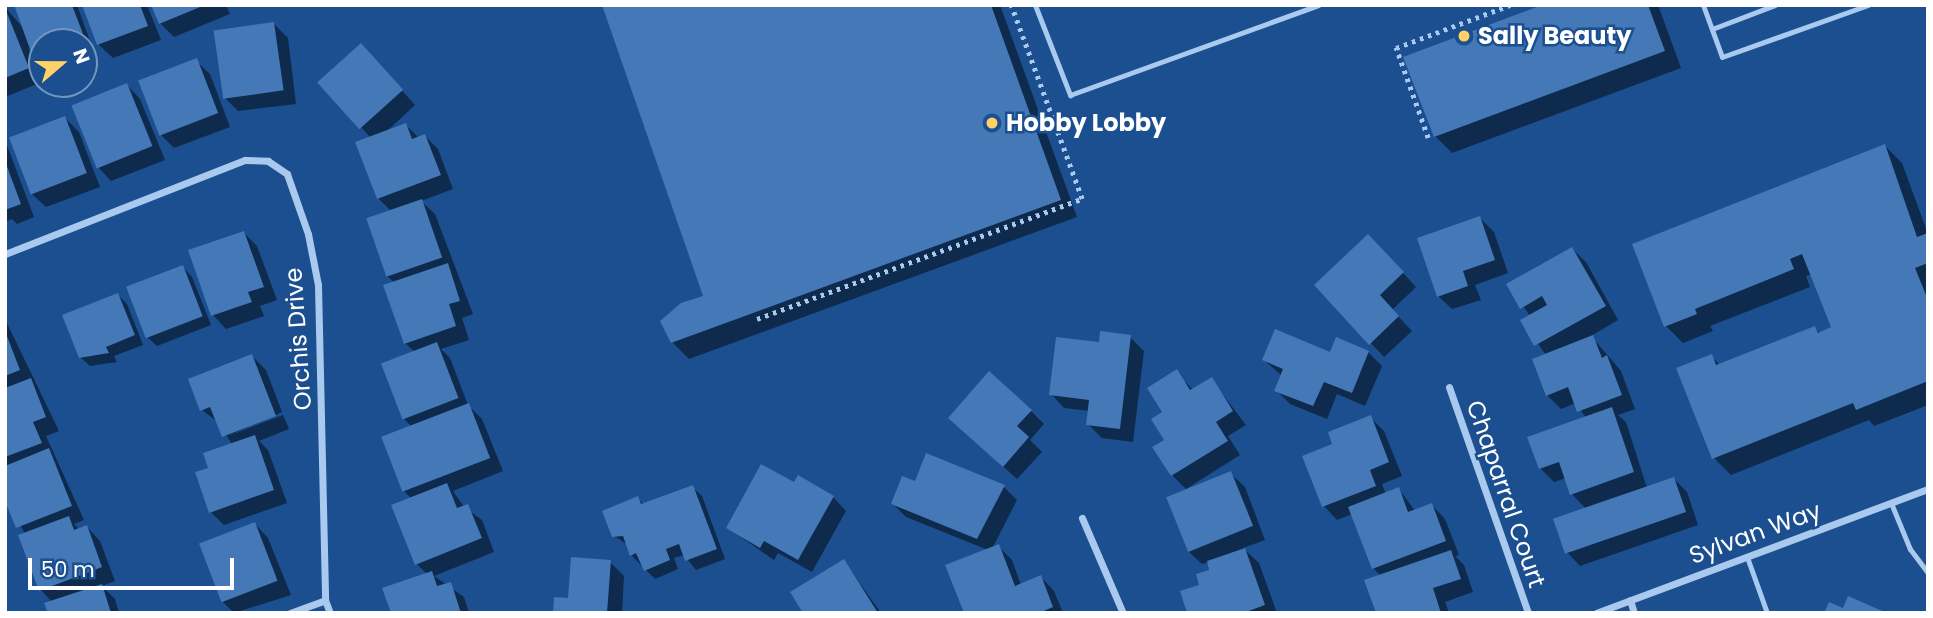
<!DOCTYPE html>
<style>
body{margin:0}
#map{position:relative;width:1933px;height:618px;overflow:hidden;background:#1b4f8f;font-family:Poppins,sans-serif}
div>[style]{position:absolute}
[style*='--x']{left:calc(var(--x)*1px);top:calc(var(--y)*1px);width:calc(var(--w)*1px);rotate:calc(var(--a)*1deg)}
.shadow>*{inset:0;background:#0007}
.building>*{inset:0;background:#4478b7;transform-origin:0 0}
.path>*{height:4.5px;margin-top:-2.25px;transform-origin:0;background:repeating-linear-gradient(90deg,#a9c9ee 0 3.5px,transparent 0 8.5px)}
.lane>*{height:5px;margin:-2.5px;padding:0 2.5px;transform-origin:2.5px;border-radius:2.5px;background:#a9c9ee}
.street>*{height:7px;margin:-3.5px;padding:0 3.5px;transform-origin:3.5px;border-radius:3.5px;background:#a9c9ee}
.dots>*{width:19px;height:19px;translate:-50% -50%;box-sizing:border-box;border:4px solid #1b4f8f;border-radius:50%}
span{translate:-50% -50%;white-space:nowrap;text-align:center;line-height:1.15;-webkit-text-stroke:5px #1b4f8f;paint-order:stroke}
.poi-label{font-size:24px;color:#fff;font-weight:700}
.left{translate:0 -50%;text-align:left}
.street-label{font-size:24px;color:#fff}
.frame{position:absolute;inset:0;border:7px solid #fff;pointer-events:none}
.north{position:absolute;left:28px;top:28px;width:70px;height:70px;box-sizing:border-box;background:#1b4f8f;border:2px solid #7695bc;border-radius:50%;rotate:70deg;font-size:19px;font-weight:700;line-height:28px;text-align:center;color:#fff}
.north::after{content:'';display:block;margin:auto;width:24px;height:32px;background:#ffd166;clip-path:polygon(50% 0,100% 100%,50% 72%,0 100%)}
.scale{position:absolute;left:28px;top:558px;width:206px;height:32px;box-sizing:border-box;border:4px solid #fff;border-top:0;padding-left:9px;font-size:21px;line-height:24px;white-space:nowrap;color:#fff;-webkit-text-stroke:5px #1b4f8f;paint-order:stroke}
</style>
<div id="map">
<div class="shadow">
<i style="clip-path:polygon(16px 5px,77px 5px,91px 44px,42px 42px,41px 61px,28px 48px,42px 82px,5px 97px,5px 7px,24px 29px)"></i>
<i style="clip-path:polygon(84px 5px,147px 5px,161px 40px,113px 58px,99px 45px)"></i>
<i style="clip-path:polygon(153px 5px,226px 5px,230px 14px,174px 37px,160px 23px)"></i>
<i style="clip-path:polygon(603px 5px,1000px 5px,1077px 217px,689px 359px,672px 342px,705px 297px)"></i>
<i style="clip-path:polygon(1547px 5px,1658px 5px,1681px 68px,1452px 153px,1435px 136px)"></i>
<i style="clip-path:polygon(274px 24px,288px 38px,296px 104px,238px 111px,224px 97px)"></i>
<i style="clip-path:polygon(374px 59px,415px 105px,385px 133px,406px 125px,419px 138px,425px 136px,438px 149px,453px 189px,421px 201px,435px 214px,473px 314px,462px 318px,469px 340px,441px 349px,450px 358px,468px 405px,482px 419px,503px 471px,453px 491px,464px 507px,482px 520px,494px 552px,434px 576px,464px 597px,469px 613px,392px 613px,428px 575px,417px 564px,412px 499px,404px 491px,412px 427px,404px 419px,415px 352px,405px 343px,395px 283px,387px 276px,391px 211px,378px 198px,371px 138px,319px 82px)"></i>
<i style="clip-path:polygon(196px 61px,210px 74px,230px 127px,174px 148px,161px 135px)"></i>
<i style="clip-path:polygon(127px 85px,140px 99px,165px 160px,111px 181px,98px 167px)"></i>
<i style="clip-path:polygon(65px 118px,79px 132px,100px 187px,46px 207px,32px 194px)"></i>
<i style="clip-path:polygon(5px 140px,34px 217px,17px 224px,12px 219px,5px 222px)"></i>
<i style="clip-path:polygon(1885px 146px,1902px 163px,1928px 234px,1928px 405px,1874px 426px,1869px 420px,1731px 475px,1714px 458px,1711px 356px,1720px 365px,1815px 328px,1820px 333px,1833px 328px,1812px 274px,1806px 276px,1810px 287px,1710px 326px,1713px 331px,1683px 343px,1666px 326px)"></i>
<i style="clip-path:polygon(1480px 218px,1494px 232px,1508px 273px,1475px 285px,1481px 300px,1452px 309px,1438px 296px)"></i>
<i style="clip-path:polygon(244px 233px,257px 246px,277px 300px,260px 306px,264px 316px,226px 329px,213px 315px)"></i>
<i style="clip-path:polygon(1572px 249px,1586px 262px,1618px 320px,1591px 336px,1621px 371px,1635px 409px,1618px 415px,1626px 422px,1647px 488px,1674px 479px,1687px 492px,1698px 525px,1580px 566px,1567px 552px,1586px 509px,1572px 494px,1566px 478px,1554px 482px,1540px 468px,1586px 418px,1576px 403px,1561px 409px,1547px 395px,1546px 355px,1522px 321px,1530px 316px,1508px 284px)"></i>
<i style="clip-path:polygon(1382px 250px,1416px 287px,1392px 310px,1412px 331px,1384px 357px,1316px 285px)"></i>
<i style="clip-path:polygon(183px 267px,192px 277px,211px 325px,157px 346px,147px 337px)"></i>
<i style="clip-path:polygon(118px 295px,127px 304px,143px 345px,114px 356px,117px 362px,90px 366px,80px 357px)"></i>
<i style="clip-path:polygon(5px 319px,59px 431px,46px 436px,84px 520px,74px 524px,80px 530px,87px 527px,100px 541px,115px 581px,102px 586px,115px 599px,119px 613px,50px 613px,52px 602px,41px 590px,25px 534px,5px 496px)"></i>
<i style="clip-path:polygon(1130px 337px,1144px 351px,1133px 442px,1102px 438px,1088px 424px,1090px 411px,1064px 408px,1051px 394px,1100px 344px)"></i>
<i style="clip-path:polygon(1368px 352px,1382px 366px,1365px 406px,1337px 394px,1327px 419px,1290px 404px,1276px 390px,1282px 376px,1264px 360px)"></i>
<i style="clip-path:polygon(252px 356px,266px 370px,282px 412px,228px 436px,283px 415px,289px 429px,259px 441px,268px 450px,287px 503px,224px 525px,211px 512px,210px 469px,232px 444px,218px 422px,202px 410px)"></i>
<i style="clip-path:polygon(1176px 372px,1193px 390px,1211px 379px,1246px 425px,1228px 436px,1240px 455px,1186px 489px,1172px 475px,1164px 413px)"></i>
<i style="clip-path:polygon(1031px 411px,1044px 424px,1030px 440px,1042px 452px,1017px 479px,964px 431px)"></i>
<i style="clip-path:polygon(1370px 417px,1384px 431px,1402px 476px,1382px 484px,1386px 494px,1399px 489px,1415px 511px,1432px 505px,1445px 519px,1459px 555px,1455px 556px,1464px 565px,1473px 592px,1445px 602px,1449px 613px,1378px 613px,1381px 576px,1373px 568px,1352px 514px,1337px 520px,1324px 506px,1335px 445px)"></i>
<i style="clip-path:polygon(1231px 474px,1245px 487px,1265px 540px,1243px 548px,1259px 563px,1277px 613px,1189px 613px,1212px 571px,1209px 562px,1202px 564px,1188px 551px)"></i>
<i style="clip-path:polygon(916px 483px,1004px 487px,1017px 500px,992px 549px,998px 546px,1012px 560px,1021px 585px,1041px 577px,1054px 591px,1063px 613px,966px 613px,988px 550px,906px 517px,893px 504px)"></i>
<i style="clip-path:polygon(795px 485px,833px 497px,846px 511px,812px 572px,778px 553px,774px 560px,728px 528px)"></i>
<i style="clip-path:polygon(692px 487px,702px 496px,725px 559px,696px 570px,684px 555px,674px 558px,678px 569px,655px 579px,631px 555px,628px 545px,614px 536px,638px 499px,644px 505px)"></i>
<i style="clip-path:polygon(255px 524px,268px 538px,291px 595px,234px 613px,223px 602px)"></i>
<i style="clip-path:polygon(844px 561px,881px 613px,805px 613px)"></i>
<i style="clip-path:polygon(610px 562px,624px 576px,622px 613px,555px 613px)"></i>
</div>
<div class="building">
<i style="clip-path:polygon(14px 5px,72px 5px,83px 34px,42px 42px,42px 48px,31px 52px)"></i>
<i style="clip-path:polygon(82px 5px,140px 5px,148px 26px,97px 45px)"></i>
<i style="clip-path:polygon(151px 5px,205px 5px,159px 24px)"></i>
<i style="clip-path:polygon(602px 5px,991px 5px,1061px 200px,671px 343px,660px 321px,681px 303px,703px 296px)"></i>
<i style="clip-path:polygon(1542px 5px,1648px 5px,1665px 51px,1434px 137px,1403px 57px)"></i>
<i style="clip-path:polygon(5px 8px,29px 68px,5px 78px)"></i>
<i style="left:274px;top:22px;width:69px;height:61px;rotate:82deg"></i>
<i style="left:361px;top:43px;width:63px;height:59px;rotate:48deg"></i>
<i style="left:197px;top:58px;width:59px;height:63px;rotate:69deg"></i>
<i style="left:127px;top:83px;width:68px;height:60px;rotate:68deg"></i>
<i style="left:65px;top:116px;width:61px;height:60px;rotate:69deg"></i>
<i style="clip-path:polygon(406px 123px,412px 139px,425px 134px,441px 175px,377px 199px,355px 142px)"></i>
<i style="clip-path:polygon(1885px 144px,1917px 237px,1928px 233px,1928px 263px,1915px 268px,1928px 300px,1928px 381px,1856px 410px,1853px 403px,1712px 459px,1676px 368px,1712px 354px,1716px 365px,1815px 326px,1818px 333px,1831px 327px,1802px 254px,1790px 259px,1794px 269px,1695px 309px,1697px 314px,1664px 327px,1632px 244px)"></i>
<i style="clip-path:polygon(5px 161px,21px 204px,5px 210px)"></i>
<i style="left:422px;top:199px;width:62px;height:59px;rotate:71deg"></i>
<i style="clip-path:polygon(1480px 216px,1495px 260px,1463px 271px,1468px 286px,1437px 297px,1417px 238px)"></i>
<i style="clip-path:polygon(244px 231px,264px 287px,248px 292px,252px 302px,211px 316px,188px 250px)"></i>
<i style="clip-path:polygon(1368px 234px,1404px 272px,1380px 295px,1399px 316px,1369px 345px,1314px 285px)"></i>
<i style="clip-path:polygon(1572px 247px,1606px 306px,1534px 346px,1520px 320px,1547px 305px,1542px 296px,1520px 309px,1506px 284px)"></i>
<i style="clip-path:polygon(448px 263px,460px 301px,449px 304px,456px 326px,404px 344px,383px 285px)"></i>
<i style="left:183px;top:265px;width:55px;height:61px;rotate:69deg"></i>
<i style="clip-path:polygon(118px 293px,135px 335px,106px 347px,109px 353px,79px 358px,62px 315px)"></i>
<i style="clip-path:polygon(1275px 329px,1330px 352px,1336px 337px,1369px 351px,1352px 393px,1324px 382px,1313px 406px,1274px 391px,1283px 369px,1262px 360px)"></i>
<i style="clip-path:polygon(5px 331px,20px 370px,5px 376px)"></i>
<i style="clip-path:polygon(1100px 331px,1131px 335px,1120px 429px,1086px 425px,1089px 400px,1049px 395px,1056px 337px,1099px 342px)"></i>
<i style="clip-path:polygon(1593px 335px,1602px 358px,1607px 355px,1622px 395px,1577px 412px,1568px 387px,1546px 396px,1532px 359px)"></i>
<i style="left:437px;top:342px;width:60px;height:60px;rotate:69deg"></i>
<i style="clip-path:polygon(252px 354px,276px 416px,222px 437px,210px 407px,200px 411px,188px 379px)"></i>
<i style="clip-path:polygon(1177px 369px,1190px 390px,1212px 377px,1233px 411px,1216px 422px,1228px 441px,1171px 476px,1152px 447px,1164px 440px,1151px 419px,1162px 412px,1147px 388px)"></i>
<i style="clip-path:polygon(989px 371px,1032px 410px,1017px 426px,1029px 437px,1003px 467px,948px 418px)"></i>
<i style="clip-path:polygon(31px 378px,46px 417px,33px 422px,42px 443px,5px 457px,5px 388px)"></i>
<i style="left:469px;top:403px;width:59px;height:94px;rotate:69deg"></i>
<i style="clip-path:polygon(1612px 407px,1634px 472px,1570px 495px,1559px 462px,1539px 469px,1527px 437px)"></i>
<i style="clip-path:polygon(1371px 415px,1389px 462px,1370px 470px,1376px 486px,1322px 507px,1302px 456px,1332px 444px,1328px 432px)"></i>
<i style="clip-path:polygon(255px 435px,274px 490px,209px 513px,195px 472px,208px 468px,203px 453px)"></i>
<i style="clip-path:polygon(49px 448px,72px 506px,16px 528px,5px 501px,5px 466px)"></i>
<i style="clip-path:polygon(926px 453px,1005px 485px,977px 539px,891px 504px,902px 476px,915px 481px)"></i>
<i style="clip-path:polygon(761px 464px,794px 482px,798px 475px,834px 496px,798px 560px,764px 541px,760px 548px,726px 528px)"></i>
<i style="left:1231px;top:471px;width:59px;height:70px;rotate:68deg"></i>
<i style="left:1674px;top:477px;width:37px;height:128px;rotate:71deg"></i>
<i style="clip-path:polygon(447px 483px,457px 508px,468px 504px,482px 538px,415px 565px,391px 505px)"></i>
<i style="clip-path:polygon(693px 485px,717px 549px,685px 561px,679px 544px,666px 549px,670px 560px,644px 571px,636px 553px,630px 556px,623px 536px,612px 537px,602px 511px,638px 496px,641px 504px)"></i>
<i style="clip-path:polygon(1399px 487px,1408px 512px,1432px 503px,1446px 541px,1372px 569px,1348px 507px)"></i>
<i style="clip-path:polygon(69px 516px,74px 530px,87px 525px,102px 567px,39px 591px,18px 535px)"></i>
<i style="left:255px;top:522px;width:63px;height:60px;rotate:69deg"></i>
<i style="clip-path:polygon(999px 544px,1015px 586px,1041px 575px,1053px 607px,1039px 613px,964px 613px,945px 565px)"></i>
<i style="clip-path:polygon(1245px 548px,1265px 605px,1243px 613px,1187px 613px,1180px 591px,1199px 585px,1196px 574px,1209px 570px,1207px 561px)"></i>
<i style="clip-path:polygon(1451px 550px,1461px 579px,1433px 588px,1441px 613px,1376px 613px,1364px 580px)"></i>
<i style="clip-path:polygon(571px 557px,611px 560px,607px 613px,553px 613px,554px 597px,568px 598px)"></i>
<i style="clip-path:polygon(844px 559px,878px 613px,803px 613px,790px 592px)"></i>
<i style="clip-path:polygon(432px 571px,437px 586px,451px 582px,461px 613px,391px 613px,382px 588px)"></i>
<i style="clip-path:polygon(102px 584px,111px 613px,48px 613px,44px 603px)"></i>
<i style="clip-path:polygon(1848px 596px,1887px 613px,1824px 613px,1829px 602px,1843px 608px)"></i>
</div>
<div class="path">
<i style="--x:1428;--y:138;--w:96;--a:-109.6"></i>
<i style="--x:1396;--y:48;--w:122;--a:-20.7"></i>
<i style="--x:757;--y:319;--w:346;--a:-20.3"></i>
<i style="--x:1082;--y:199;--w:207;--a:-110.1"></i>
</div>
<div class="lane">
<i style="--x:1035;--y:5;--w:97;--a:68.7"></i>
<i style="--x:1070;--y:95;--w:264;--a:-19.9"></i>
<i style="--x:1703;--y:5;--w:55;--a:69.9"></i>
<i style="--x:1722;--y:57;--w:155;--a:-19.6"></i>
<i style="--x:1712;--y:29;--w:67;--a:-20.9"></i>
<i style="--x:1891;--y:503;--w:50;--a:67.6"></i>
<i style="--x:1910;--y:549;--w:30;--a:53"></i>
<i style="--x:1747;--y:557;--w:59;--a:70.3"></i>
</div>
<div class="street">
<i style="--x:5;--y:254;--w:258;--a:-21.4"></i>
<i style="--x:245;--y:160;--w:23;--a:2"></i>
<i style="--x:268;--y:161;--w:23;--a:34"></i>
<i style="--x:287;--y:174;--w:64;--a:70.7"></i>
<i style="--x:308;--y:234;--w:52;--a:78.9"></i>
<i style="--x:318;--y:285;--w:315;--a:88.7"></i>
<i style="--x:325;--y:600;--w:14;--a:69"></i>
<i style="--x:1449;--y:387;--w:239;--a:70.7"></i>
<i style="--x:1082;--y:518;--w:103;--a:66.7"></i>
<i style="--x:1630;--y:600;--w:14;--a:73"></i>
<i style="--x:290;--y:613;--w:37;--a:-20"></i>
<i style="--x:1596;--y:613;--w:354;--a:-20.5"></i>
</div>
<div class="dots">
<i style="left:1464px;top:36px;background:#ffd166"></i>
<i style="left:992px;top:123px;background:#ffd166"></i>
</div>
<div class="poi-label">
<span class="left" style="left:1478px;top:36px">Sally Beauty</span>
<span class="left" style="left:1006px;top:123px">Hobby Lobby</span>
</div>
<div class="street-label">
<span style="left:298px;top:339px;rotate:-94deg">Orchis Drive</span>
<span style="left:1506px;top:494px;rotate:71deg">Chaparral Court</span>
<span style="left:1755px;top:533px;rotate:-20deg">Sylvan Way</span>
</div>
<div class="frame"></div>
<div class="north">N</div>
<div class="scale">50 m</div>
</div>
